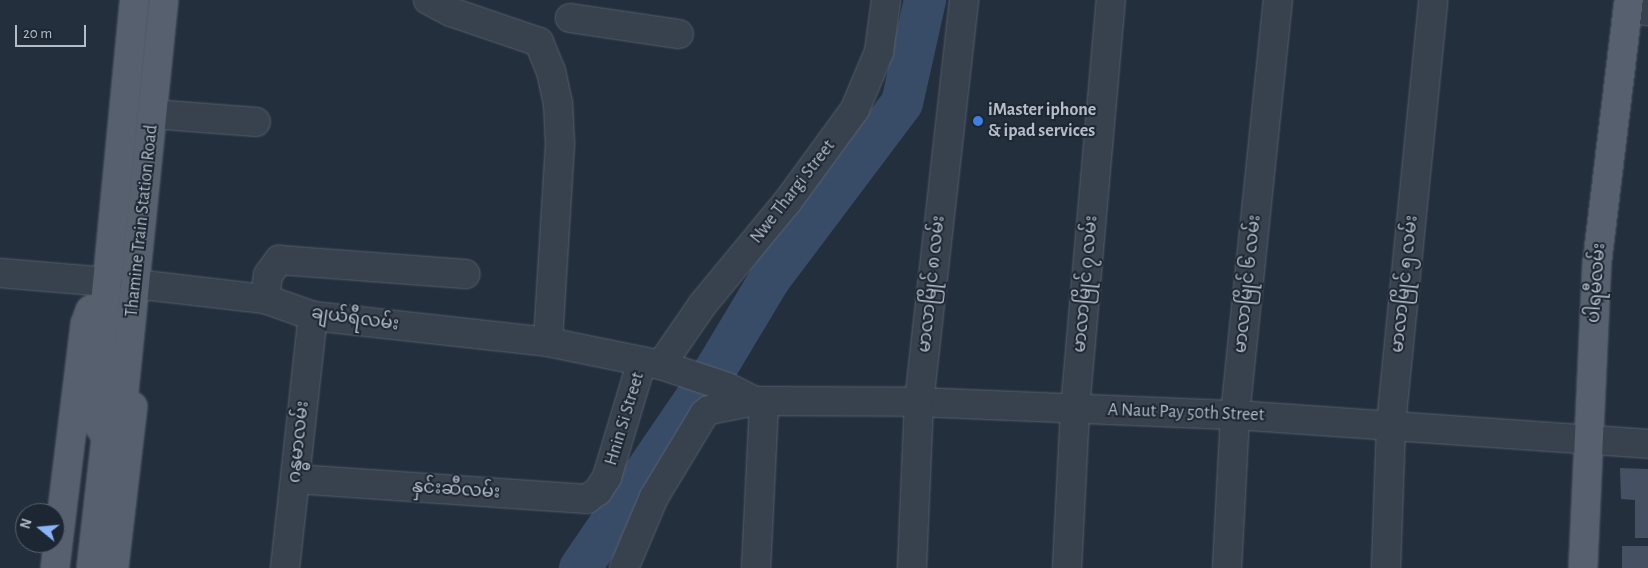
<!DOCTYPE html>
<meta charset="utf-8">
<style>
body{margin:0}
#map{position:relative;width:1648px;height:568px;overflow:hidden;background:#242f3e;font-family:"Alegreya Sans","Noto Sans Myanmar",sans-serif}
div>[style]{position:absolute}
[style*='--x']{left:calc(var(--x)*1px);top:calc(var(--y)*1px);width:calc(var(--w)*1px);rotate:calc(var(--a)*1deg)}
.river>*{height:42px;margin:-21px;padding:0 21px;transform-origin:21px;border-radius:21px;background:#394c67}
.building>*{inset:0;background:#455162;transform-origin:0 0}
.roads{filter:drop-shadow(0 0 1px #565f6c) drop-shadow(0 0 1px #565f6c)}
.minor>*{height:28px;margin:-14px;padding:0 14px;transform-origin:14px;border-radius:14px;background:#38414e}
.major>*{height:28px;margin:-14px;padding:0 14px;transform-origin:14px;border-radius:14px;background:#56606e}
.dots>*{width:14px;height:14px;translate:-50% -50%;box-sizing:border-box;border:2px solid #1d2633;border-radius:50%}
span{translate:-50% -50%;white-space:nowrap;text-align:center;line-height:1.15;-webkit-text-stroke:4px #1d2633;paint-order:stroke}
.poi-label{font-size:18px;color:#b4bcc9;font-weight:700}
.left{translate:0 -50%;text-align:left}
.street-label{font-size:18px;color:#b4bcc9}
.north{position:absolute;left:15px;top:503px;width:50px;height:50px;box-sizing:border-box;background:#1d2633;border:1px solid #59626f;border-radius:50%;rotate:287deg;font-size:14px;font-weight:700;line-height:20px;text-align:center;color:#b4bcc9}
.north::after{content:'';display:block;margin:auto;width:18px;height:22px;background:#8ab4f8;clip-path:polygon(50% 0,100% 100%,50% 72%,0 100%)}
.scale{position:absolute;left:15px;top:25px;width:71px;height:22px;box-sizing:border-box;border:2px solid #b4bcc9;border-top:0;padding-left:6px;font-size:15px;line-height:18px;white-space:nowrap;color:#b4bcc9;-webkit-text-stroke:4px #1d2633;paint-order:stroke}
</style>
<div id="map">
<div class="river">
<i style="--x:580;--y:568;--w:243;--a:-55.7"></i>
<i style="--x:717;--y:367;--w:101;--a:-59.1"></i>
<i style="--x:769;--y:280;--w:221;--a:-53.1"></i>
<i style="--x:902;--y:103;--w:106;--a:-77.4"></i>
</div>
<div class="building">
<i style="clip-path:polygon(1620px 468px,1648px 469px,1648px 538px,1635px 538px,1635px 500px,1621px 499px)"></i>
<i style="left:1622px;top:546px;width:26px;height:22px"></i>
</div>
<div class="roads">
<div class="minor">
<i style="--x:428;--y:0;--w:26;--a:28"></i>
<i style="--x:451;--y:12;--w:93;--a:18.8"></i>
<i style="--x:1628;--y:8;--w:20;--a:9"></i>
<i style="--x:570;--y:18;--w:110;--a:8.4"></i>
<i style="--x:539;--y:42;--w:31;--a:68"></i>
<i style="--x:551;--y:71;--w:33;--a:78"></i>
<i style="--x:558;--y:103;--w:41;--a:87.2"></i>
<i style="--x:560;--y:144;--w:198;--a:93.5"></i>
<i style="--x:153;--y:114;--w:103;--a:4.4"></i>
<i style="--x:0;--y:273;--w:108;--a:4.8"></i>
<i style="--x:135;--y:284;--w:131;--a:6.6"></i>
<i style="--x:265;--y:299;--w:51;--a:19.5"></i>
<i style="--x:313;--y:316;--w:236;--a:6.3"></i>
<i style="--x:548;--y:342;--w:115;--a:11.5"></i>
<i style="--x:661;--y:365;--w:70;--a:18.4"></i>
<i style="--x:727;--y:387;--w:31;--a:27"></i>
<i style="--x:755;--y:401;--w:164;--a:0.3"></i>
<i style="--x:919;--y:402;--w:316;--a:2.4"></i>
<i style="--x:1235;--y:415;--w:414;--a:4"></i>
<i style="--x:265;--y:299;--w:24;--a:-83"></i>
<i style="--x:268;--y:275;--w:19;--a:-54"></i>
<i style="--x:279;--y:260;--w:187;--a:4.3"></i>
<i style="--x:661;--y:365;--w:74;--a:-55.5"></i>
<i style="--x:703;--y:304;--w:134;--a:-50.5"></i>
<i style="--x:788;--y:201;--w:114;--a:-53.9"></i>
<i style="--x:855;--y:109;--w:62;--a:-67.2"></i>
<i style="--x:879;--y:52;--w:52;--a:-82.3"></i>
<i style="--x:295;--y:479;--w:293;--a:3.9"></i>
<i style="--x:587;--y:499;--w:14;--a:-36"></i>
<i style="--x:598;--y:491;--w:17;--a:-57"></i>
<i style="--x:607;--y:477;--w:121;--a:-73.2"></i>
<i style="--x:285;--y:568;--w:254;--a:-83.7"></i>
<i style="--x:624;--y:568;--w:77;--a:-67.1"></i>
<i style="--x:654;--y:497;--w:97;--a:-58.9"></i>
<i style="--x:704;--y:414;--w:6;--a:-39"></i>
<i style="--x:709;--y:410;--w:47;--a:-11.1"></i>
<i style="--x:756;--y:568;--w:166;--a:-87.2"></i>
<i style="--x:912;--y:568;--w:166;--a:-87.6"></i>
<i style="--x:919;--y:402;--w:405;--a:-83.6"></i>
<i style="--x:1067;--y:568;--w:159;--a:-87.1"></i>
<i style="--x:1075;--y:409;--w:411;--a:-85"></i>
<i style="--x:1227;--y:568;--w:153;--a:-87"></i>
<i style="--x:1235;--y:415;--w:417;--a:-84.1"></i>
<i style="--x:1386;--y:568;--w:144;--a:-88"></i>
<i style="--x:1391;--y:424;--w:426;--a:-84.3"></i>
</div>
<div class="major">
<i style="--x:106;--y:437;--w:22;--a:-122"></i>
<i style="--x:94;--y:418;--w:420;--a:-84.5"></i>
<i style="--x:55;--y:568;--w:246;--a:-83"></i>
<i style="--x:85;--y:324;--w:15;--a:-70"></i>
<i style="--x:91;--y:568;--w:132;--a:-83.5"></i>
<i style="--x:106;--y:437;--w:21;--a:-45"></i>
<i style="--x:121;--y:422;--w:424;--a:-84.2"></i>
<i style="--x:114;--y:568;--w:163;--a:-83.3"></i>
<i style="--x:1583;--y:568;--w:305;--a:-87.4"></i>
<i style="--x:1597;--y:263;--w:265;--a:-83.1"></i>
</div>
</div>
<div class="dots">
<i style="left:978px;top:121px;background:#3f7fe0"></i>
</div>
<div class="poi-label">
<span class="left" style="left:988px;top:121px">iMaster iphone<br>&amp; ipad services</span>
</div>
<div class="street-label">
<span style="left:793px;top:192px;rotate:-52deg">Nwe Thargi Street</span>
<span style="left:142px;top:221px;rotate:-84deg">Thamine Train Station Road</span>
<span style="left:1597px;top:283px;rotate:-86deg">ပါရမီလမ်း</span>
<span style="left:932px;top:284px;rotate:-84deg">မာလာမြိုင် ၈ လမ်း</span>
<span style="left:1086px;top:284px;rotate:-85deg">မာလာမြိုင် ၇ လမ်း</span>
<span style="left:1248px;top:284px;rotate:-84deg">မာလာမြိုင် ၆ လမ်း</span>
<span style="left:1405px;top:284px;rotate:-84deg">မာလာမြိုင် ၅ လမ်း</span>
<span style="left:355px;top:319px;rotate:8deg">ချယ်ရီလမ်း</span>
<span style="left:1186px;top:413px;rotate:2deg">A Naut Pay 50th Street</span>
<span style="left:625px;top:419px;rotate:-73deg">Hnin Si Street</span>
<span style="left:299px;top:442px;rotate:-84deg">ဂန္ဓမာလမ်း</span>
<span style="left:456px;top:490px;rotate:4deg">နှင်းဆီလမ်း</span>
</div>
<div class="north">N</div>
<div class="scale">20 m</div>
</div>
